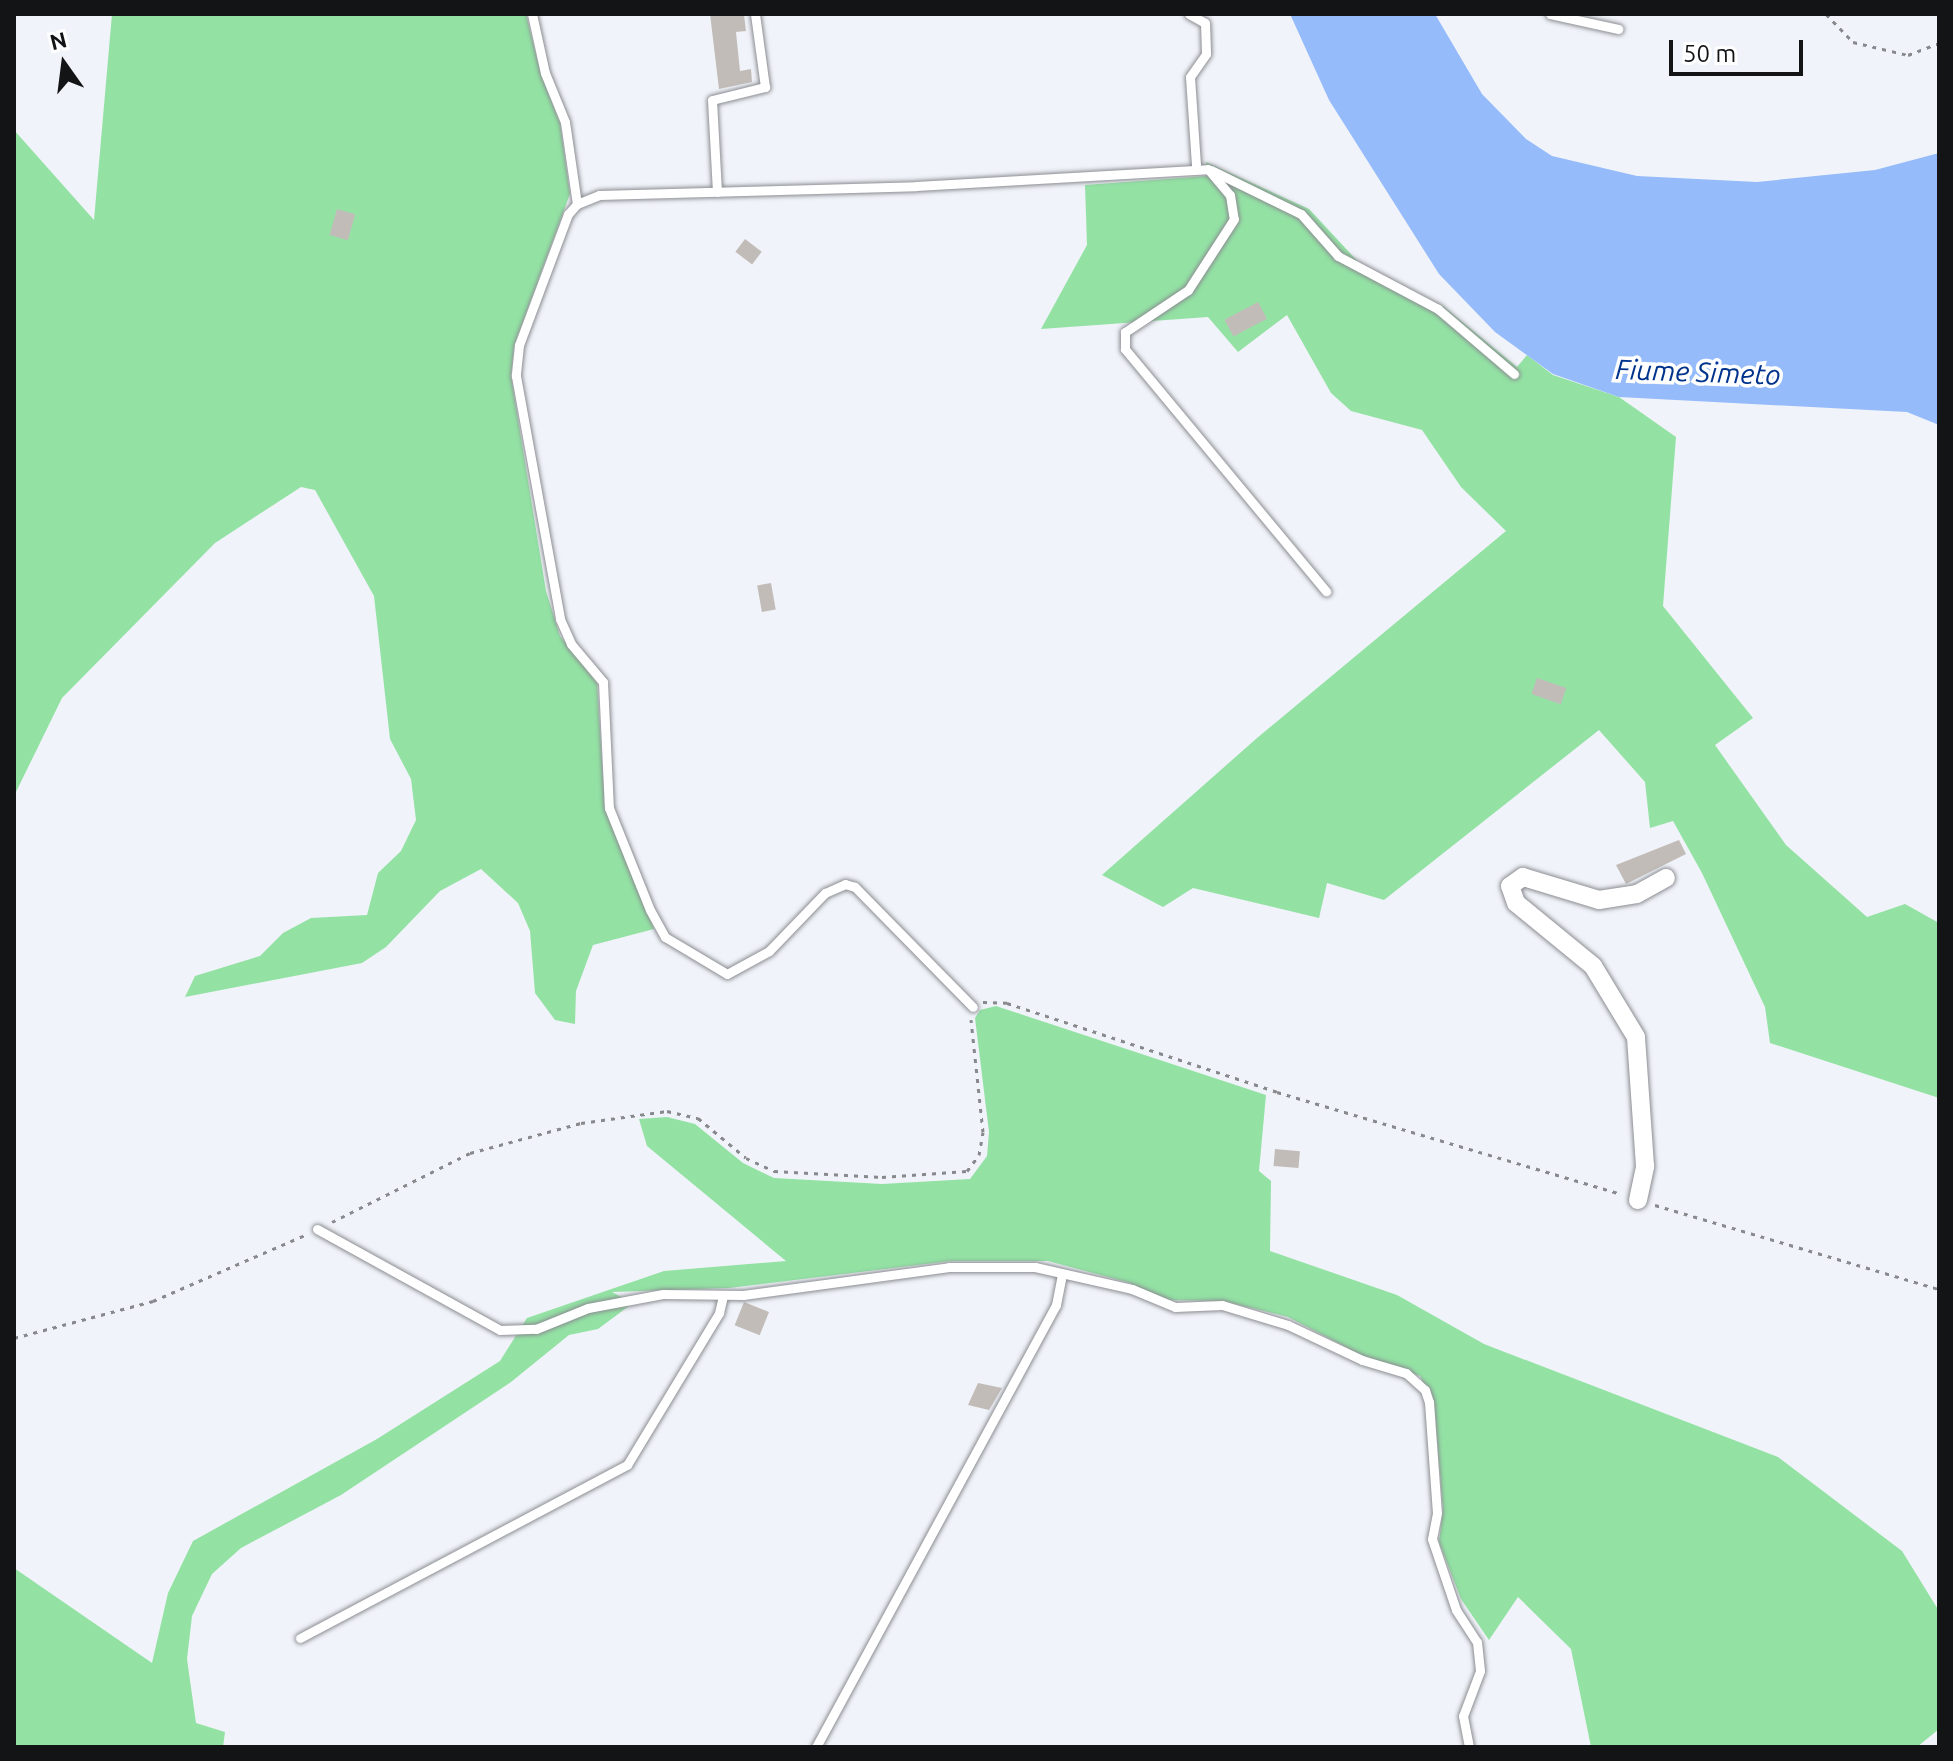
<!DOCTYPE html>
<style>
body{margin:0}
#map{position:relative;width:1953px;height:1761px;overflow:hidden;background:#f0f3f9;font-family:Ubuntu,sans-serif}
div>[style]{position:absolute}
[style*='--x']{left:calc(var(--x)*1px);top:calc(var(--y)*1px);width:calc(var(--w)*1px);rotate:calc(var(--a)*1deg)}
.green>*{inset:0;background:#93e2a4}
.water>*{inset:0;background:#95bbfb}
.building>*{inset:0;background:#c2bcb9;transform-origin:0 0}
.path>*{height:3px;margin-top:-1.5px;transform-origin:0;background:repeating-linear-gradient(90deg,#87898d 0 4px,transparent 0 10px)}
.roads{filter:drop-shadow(0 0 2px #8b8d92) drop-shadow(0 0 2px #8b8d92)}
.service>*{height:9px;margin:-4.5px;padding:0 4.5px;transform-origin:4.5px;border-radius:4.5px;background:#fff}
.minor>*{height:18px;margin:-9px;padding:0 9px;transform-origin:9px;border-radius:9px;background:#fff}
span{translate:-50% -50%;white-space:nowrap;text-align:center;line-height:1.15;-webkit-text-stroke:7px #fff;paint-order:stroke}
.water-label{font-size:28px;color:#00348c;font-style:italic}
.frame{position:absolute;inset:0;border:16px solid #131416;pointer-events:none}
.north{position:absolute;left:24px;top:24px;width:80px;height:80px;-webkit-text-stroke:6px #fff;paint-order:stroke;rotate:346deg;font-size:22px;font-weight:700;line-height:32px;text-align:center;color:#131416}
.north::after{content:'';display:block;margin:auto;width:28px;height:36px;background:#131416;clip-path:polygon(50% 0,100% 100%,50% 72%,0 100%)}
.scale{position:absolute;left:1669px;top:40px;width:134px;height:36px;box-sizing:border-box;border:4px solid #131416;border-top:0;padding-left:10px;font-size:24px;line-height:28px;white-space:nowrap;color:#131416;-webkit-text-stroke:6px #fff;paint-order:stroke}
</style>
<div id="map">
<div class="green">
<i style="clip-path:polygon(112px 14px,526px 14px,541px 75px,560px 123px,570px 194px,514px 346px,511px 376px,546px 591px,560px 636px,597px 683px,605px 807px,654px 929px,593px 945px,576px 991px,575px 1024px,555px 1020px,535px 993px,530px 931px,518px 903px,481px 869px,440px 891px,386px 947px,362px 963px,185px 997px,195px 976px,260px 956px,283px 933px,311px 918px,367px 915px,378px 873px,401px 851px,416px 820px,411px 779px,390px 739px,374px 596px,315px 490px,301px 487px,215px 543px,62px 698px,14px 796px,14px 130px,94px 220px)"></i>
<i style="clip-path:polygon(1206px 162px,1309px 209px,1363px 267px,1443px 306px,1517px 367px,1527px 355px,1553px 375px,1619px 397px,1676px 437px,1663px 606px,1753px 718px,1715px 745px,1786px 845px,1867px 917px,1905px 904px,1939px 923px,1939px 1098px,1770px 1043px,1765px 1007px,1702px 873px,1673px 821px,1650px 828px,1645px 782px,1599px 730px,1384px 900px,1327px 883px,1319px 918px,1193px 888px,1163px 907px,1102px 875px,1257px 738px,1506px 531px,1461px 487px,1422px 430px,1351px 411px,1331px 393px,1287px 315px,1238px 352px,1208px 317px,1041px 329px,1087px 245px,1085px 185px,1207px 176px)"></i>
<i style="clip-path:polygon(996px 1006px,1266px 1095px,1259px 1171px,1271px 1181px,1270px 1251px,1397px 1295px,1484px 1344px,1778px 1457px,1902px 1551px,1939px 1611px,1939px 1729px,1917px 1747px,1591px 1747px,1571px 1649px,1518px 1597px,1489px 1640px,1461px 1599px,1439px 1542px,1443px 1509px,1434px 1403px,1420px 1376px,1363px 1356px,1288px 1317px,1223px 1301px,1160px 1300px,1130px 1283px,1048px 1261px,951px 1261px,729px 1288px,612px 1292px,633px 1303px,598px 1329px,569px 1335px,511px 1382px,341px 1495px,241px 1548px,212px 1574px,192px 1616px,187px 1659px,196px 1723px,225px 1732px,223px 1747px,14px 1747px,14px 1568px,152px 1663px,168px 1593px,193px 1541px,377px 1439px,500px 1361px,527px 1318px,664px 1271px,786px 1261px,647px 1146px,639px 1119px,667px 1117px,695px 1124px,743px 1163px,774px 1178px,882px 1184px,970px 1179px,987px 1156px,989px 1132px,975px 1018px,980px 1010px)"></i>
</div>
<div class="water">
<i style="clip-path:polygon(1290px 14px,1435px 14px,1482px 94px,1526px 139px,1552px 156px,1637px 176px,1757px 182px,1875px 170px,1939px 153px,1939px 425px,1907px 412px,1619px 397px,1553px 374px,1495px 332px,1439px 274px,1329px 100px)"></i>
</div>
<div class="building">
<i style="clip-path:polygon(710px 14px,744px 14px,746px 31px,736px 32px,740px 71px,751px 69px,752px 82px,719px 89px)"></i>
<i style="left:337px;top:209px;width:19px;height:27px;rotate:16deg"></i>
<i style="left:745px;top:239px;width:21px;height:16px;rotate:37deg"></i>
<i style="left:1258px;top:302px;width:19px;height:38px;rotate:62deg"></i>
<i style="left:771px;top:583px;width:27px;height:14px;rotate:80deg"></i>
<i style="left:1537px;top:678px;width:31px;height:17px;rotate:19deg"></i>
<i style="clip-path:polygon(1679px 840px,1686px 854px,1626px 884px,1616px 865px)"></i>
<i style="left:1275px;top:1149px;width:25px;height:17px;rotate:5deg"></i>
<i style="left:744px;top:1302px;width:27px;height:25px;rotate:22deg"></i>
<i style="clip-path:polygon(978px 1383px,1002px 1388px,989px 1410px,968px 1405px)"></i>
</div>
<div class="path">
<i style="--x:1826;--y:14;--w:39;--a:46"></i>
<i style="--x:1853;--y:42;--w:57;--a:13.3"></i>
<i style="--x:1908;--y:55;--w:33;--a:-21"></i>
<i style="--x:983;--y:1002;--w:24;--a:2"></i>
<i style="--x:1007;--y:1003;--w:284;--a:18.2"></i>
<i style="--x:1277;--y:1092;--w:359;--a:16.5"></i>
<i style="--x:1655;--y:1205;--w:296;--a:16.5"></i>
<i style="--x:332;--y:1222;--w:154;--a:-26.6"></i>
<i style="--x:470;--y:1153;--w:115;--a:-15.1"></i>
<i style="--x:581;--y:1123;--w:87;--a:-7.9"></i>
<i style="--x:667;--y:1111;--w:32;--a:13"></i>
<i style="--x:698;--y:1118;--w:62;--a:39.8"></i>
<i style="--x:746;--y:1158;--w:31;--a:25"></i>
<i style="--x:774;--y:1171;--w:108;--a:3.2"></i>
<i style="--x:882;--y:1177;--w:85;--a:-4"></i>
<i style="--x:967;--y:1171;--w:20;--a:-53"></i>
<i style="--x:979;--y:1155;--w:23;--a:-80"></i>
<i style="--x:983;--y:1132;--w:113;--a:-96.1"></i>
<i style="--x:14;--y:1338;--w:144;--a:-14.9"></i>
<i style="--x:153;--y:1301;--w:168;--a:-23.5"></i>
</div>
<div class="roads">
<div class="service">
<i style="--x:532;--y:14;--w:60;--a:77.6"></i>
<i style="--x:545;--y:73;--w:53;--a:67.8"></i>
<i style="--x:565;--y:122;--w:83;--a:81.7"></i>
<i style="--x:577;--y:204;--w:13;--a:132"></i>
<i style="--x:568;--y:214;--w:140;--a:110.5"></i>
<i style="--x:519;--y:345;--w:31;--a:96"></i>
<i style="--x:516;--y:376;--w:247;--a:79.7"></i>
<i style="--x:560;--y:619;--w:27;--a:66"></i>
<i style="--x:571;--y:644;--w:50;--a:49.9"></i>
<i style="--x:603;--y:682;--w:126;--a:87.3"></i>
<i style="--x:609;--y:808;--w:110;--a:68.1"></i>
<i style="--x:650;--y:910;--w:31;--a:61"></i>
<i style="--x:665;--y:937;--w:72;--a:30.8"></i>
<i style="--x:727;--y:974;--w:48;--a:-28.7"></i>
<i style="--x:769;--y:951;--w:81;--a:-46"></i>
<i style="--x:825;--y:893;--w:22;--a:-24"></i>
<i style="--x:845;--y:884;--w:10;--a:17"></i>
<i style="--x:855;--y:887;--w:168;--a:45.5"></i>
<i style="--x:1189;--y:14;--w:18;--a:29"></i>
<i style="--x:1205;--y:23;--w:31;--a:88"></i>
<i style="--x:1206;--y:54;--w:28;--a:125"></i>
<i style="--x:1190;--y:77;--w:89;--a:86.1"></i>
<i style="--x:1550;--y:14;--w:70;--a:12.4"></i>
<i style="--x:1211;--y:170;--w:100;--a:26.1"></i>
<i style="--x:1301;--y:214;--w:56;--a:48.6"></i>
<i style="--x:1338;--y:256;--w:113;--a:27.9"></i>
<i style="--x:1438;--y:309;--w:100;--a:40.5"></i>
<i style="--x:717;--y:192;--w:92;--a:-93.1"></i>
<i style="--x:712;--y:100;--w:55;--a:-13.8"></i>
<i style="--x:765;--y:87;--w:74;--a:-97.8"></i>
<i style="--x:577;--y:204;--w:24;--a:-22"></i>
<i style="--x:599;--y:195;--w:317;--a:-1.6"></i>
<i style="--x:916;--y:186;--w:292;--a:-3.3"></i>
<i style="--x:1208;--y:169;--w:34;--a:50"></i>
<i style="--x:1230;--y:195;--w:24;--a:81"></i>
<i style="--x:1234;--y:219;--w:85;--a:122.9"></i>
<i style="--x:1188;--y:290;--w:76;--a:146.3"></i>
<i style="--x:1125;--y:332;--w:17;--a:90"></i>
<i style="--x:1125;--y:349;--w:315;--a:50.3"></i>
<i style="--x:317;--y:1229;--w:209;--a:28.9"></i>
<i style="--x:500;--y:1330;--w:36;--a:-2"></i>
<i style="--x:536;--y:1329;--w:56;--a:-22"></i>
<i style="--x:588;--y:1308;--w:76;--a:-10.6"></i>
<i style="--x:663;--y:1294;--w:80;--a:0.7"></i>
<i style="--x:743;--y:1295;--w:208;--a:-7.7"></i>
<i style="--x:949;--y:1267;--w:86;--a:0"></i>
<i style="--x:1035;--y:1267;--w:99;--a:12.8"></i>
<i style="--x:1132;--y:1289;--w:47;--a:22.7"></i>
<i style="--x:1175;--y:1307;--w:47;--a:-2.4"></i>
<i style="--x:1222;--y:1305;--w:69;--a:16.9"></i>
<i style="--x:1288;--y:1325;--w:82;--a:25.3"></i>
<i style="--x:1362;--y:1360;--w:46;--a:16.5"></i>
<i style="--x:1406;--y:1373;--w:25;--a:42"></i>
<i style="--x:1425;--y:1390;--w:13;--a:72"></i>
<i style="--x:1429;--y:1402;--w:111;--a:85.9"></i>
<i style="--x:1437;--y:1513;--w:26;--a:101"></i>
<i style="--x:1432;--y:1539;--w:75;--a:71.3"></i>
<i style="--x:1456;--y:1610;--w:38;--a:57"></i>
<i style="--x:1477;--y:1642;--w:29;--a:84"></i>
<i style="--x:1480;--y:1671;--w:48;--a:110.7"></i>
<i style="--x:1463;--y:1716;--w:32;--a:79"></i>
<i style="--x:300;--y:1638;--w:370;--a:-27.9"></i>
<i style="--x:627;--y:1465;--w:178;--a:-58.8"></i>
<i style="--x:719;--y:1313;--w:18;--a:-77"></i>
<i style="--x:816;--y:1747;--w:503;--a:-61.5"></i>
<i style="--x:1056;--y:1305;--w:31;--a:-79"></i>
</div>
<div class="minor">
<i style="--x:1638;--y:1200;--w:35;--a:-78"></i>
<i style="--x:1645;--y:1166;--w:129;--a:-94"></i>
<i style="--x:1636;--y:1037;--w:83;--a:-121.2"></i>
<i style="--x:1593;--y:966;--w:99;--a:-140.7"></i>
<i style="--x:1516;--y:903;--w:18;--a:-109"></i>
<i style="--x:1510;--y:886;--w:16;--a:-35"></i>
<i style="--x:1523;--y:877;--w:79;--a:16.8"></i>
<i style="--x:1599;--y:900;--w:38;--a:-9"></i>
<i style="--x:1637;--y:894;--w:33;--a:-29"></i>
</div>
</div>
<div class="water-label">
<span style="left:1698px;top:372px;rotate:2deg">Fiume Simeto</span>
</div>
<div class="frame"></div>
<div class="north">N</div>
<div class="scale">50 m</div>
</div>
